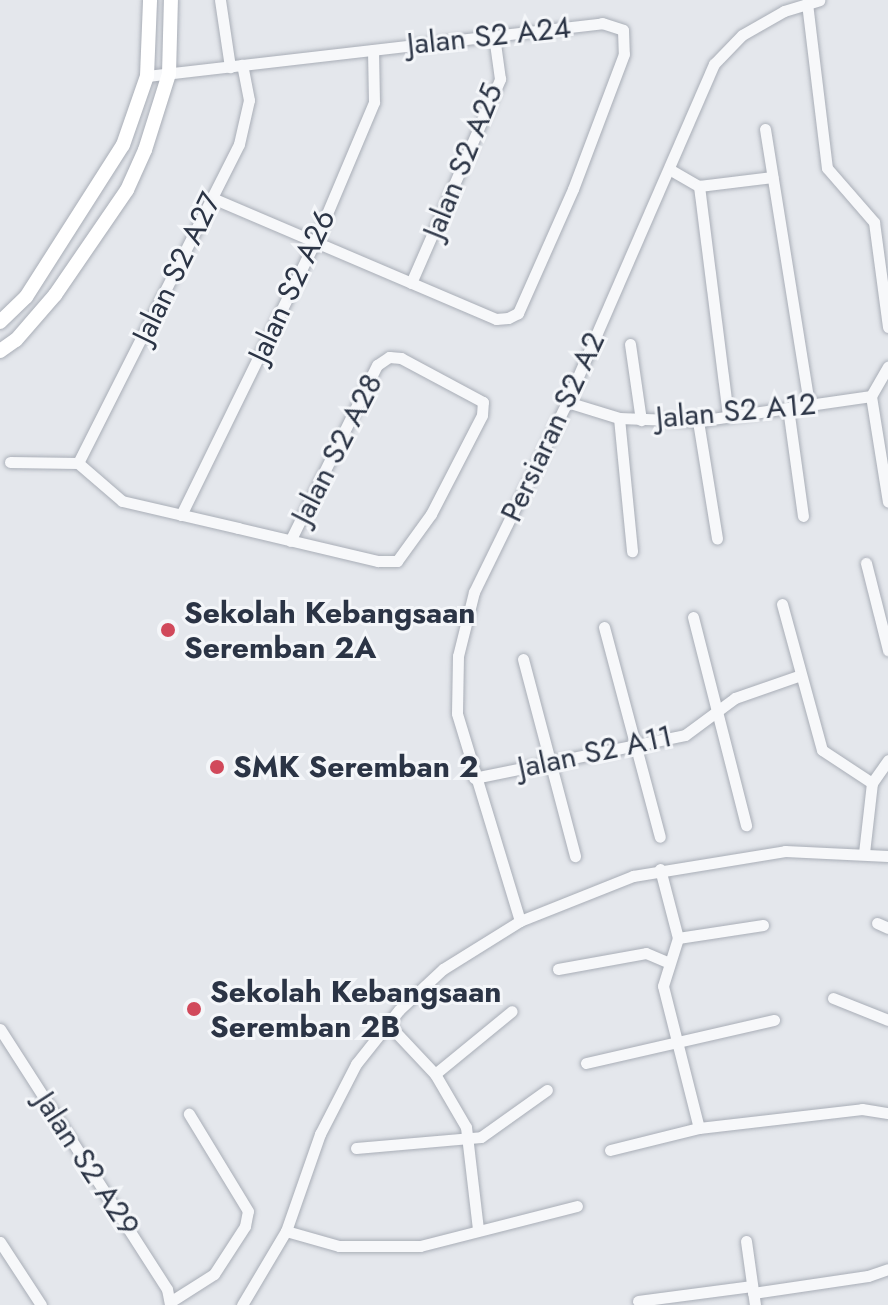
<!DOCTYPE html>
<style>
body{margin:0}
#map{position:relative;width:888px;height:1305px;overflow:hidden;background:#e4e7ec;font-family:Jost,sans-serif}
div>[style]{position:absolute}
[style*='--x']{left:calc(var(--x)*1px);top:calc(var(--y)*1px);width:calc(var(--w)*1px);rotate:calc(var(--a)*1deg)}
.roads{filter:drop-shadow(0 0 2px #a9aeb7) drop-shadow(0 0 2px #a9aeb7)}
.minor>*{height:11px;margin:-5.5px;padding:0 5.5px;transform-origin:5.5px;border-radius:5.5px;background:#f7f8fa}
.major>*{height:14px;margin:-7px;padding:0 7px;transform-origin:7px;border-radius:7px;background:#fff}
.dots>*{width:22px;height:22px;translate:-50% -50%;box-sizing:border-box;border:4px solid #f4f6f9;border-radius:50%}
span{translate:-50% -50%;white-space:nowrap;text-align:center;line-height:1.15;-webkit-text-stroke:6px #f4f6f9;paint-order:stroke}
.street-label{font-size:30px;color:#2b3445}
.poi-label{font-size:30px;color:#2b3445;font-weight:700}
.left{translate:0 -50%;text-align:left}
</style>
<div id="map">
<div class="roads">
<div class="minor">
<i style="--x:220;--y:0;--w:68;--a:81.5"></i>
<i style="--x:807;--y:3;--w:166;--a:83.1"></i>
<i style="--x:827;--y:168;--w:72;--a:49"></i>
<i style="--x:874;--y:222;--w:106;--a:82.4"></i>
<i style="--x:147;--y:76;--w:458;--a:-6.6"></i>
<i style="--x:602;--y:23;--w:22;--a:18"></i>
<i style="--x:623;--y:30;--w:24;--a:88"></i>
<i style="--x:624;--y:54;--w:144;--a:110.7"></i>
<i style="--x:573;--y:189;--w:136;--a:113.9"></i>
<i style="--x:518;--y:313;--w:11;--a:153"></i>
<i style="--x:508;--y:318;--w:12;--a:175"></i>
<i style="--x:496;--y:319;--w:309;--a:-156.9"></i>
<i style="--x:765;--y:129;--w:278;--a:80.9"></i>
<i style="--x:669;--y:169;--w:34;--a:30"></i>
<i style="--x:699;--y:186;--w:74;--a:-7"></i>
<i style="--x:699;--y:186;--w:232;--a:82.8"></i>
<i style="--x:411;--y:283;--w:223;--a:-66.4"></i>
<i style="--x:500;--y:79;--w:43;--a:-97.9"></i>
<i style="--x:630;--y:344;--w:77;--a:81.8"></i>
<i style="--x:871;--y:396;--w:107;--a:80.9"></i>
<i style="--x:567;--y:402;--w:54;--a:17.1"></i>
<i style="--x:619;--y:418;--w:79;--a:2.2"></i>
<i style="--x:698;--y:421;--w:175;--a:-8.2"></i>
<i style="--x:871;--y:396;--w:34;--a:-60"></i>
<i style="--x:788;--y:408;--w:109;--a:82.1"></i>
<i style="--x:619;--y:418;--w:134;--a:84.4"></i>
<i style="--x:698;--y:421;--w:119;--a:80.8"></i>
<i style="--x:10;--y:462;--w:68;--a:0.8"></i>
<i style="--x:78;--y:463;--w:58;--a:40.8"></i>
<i style="--x:122;--y:501;--w:119;--a:13.1"></i>
<i style="--x:238;--y:528;--w:144;--a:13.3"></i>
<i style="--x:378;--y:561;--w:19;--a:0"></i>
<i style="--x:397;--y:561;--w:58;--a:-54.1"></i>
<i style="--x:431;--y:514;--w:111;--a:-62.7"></i>
<i style="--x:482;--y:415;--w:13;--a:-86"></i>
<i style="--x:483;--y:402;--w:93;--a:-151.8"></i>
<i style="--x:401;--y:358;--w:12;--a:-175"></i>
<i style="--x:389;--y:357;--w:14;--a:146"></i>
<i style="--x:377;--y:365;--w:196;--a:116.3"></i>
<i style="--x:78;--y:463;--w:357;--a:-63.2"></i>
<i style="--x:239;--y:144;--w:45;--a:-77.2"></i>
<i style="--x:249;--y:100;--w:36;--a:-101"></i>
<i style="--x:181;--y:515;--w:304;--a:-63.9"></i>
<i style="--x:315;--y:242;--w:152;--a:-67.1"></i>
<i style="--x:374;--y:102;--w:52;--a:-91.1"></i>
<i style="--x:866;--y:563;--w:90;--a:75.8"></i>
<i style="--x:782;--y:604;--w:151;--a:74.7"></i>
<i style="--x:822;--y:750;--w:60;--a:33.4"></i>
<i style="--x:693;--y:617;--w:215;--a:75.7"></i>
<i style="--x:604;--y:627;--w:217;--a:75.1"></i>
<i style="--x:523;--y:659;--w:204;--a:75.2"></i>
<i style="--x:474;--y:778;--w:215;--a:-11.5"></i>
<i style="--x:685;--y:735;--w:62;--a:-36.5"></i>
<i style="--x:735;--y:698;--w:67;--a:-19.2"></i>
<i style="--x:864;--y:853;--w:70;--a:-83.5"></i>
<i style="--x:872;--y:783;--w:28;--a:-55"></i>
<i style="--x:660;--y:869;--w:71;--a:75.4"></i>
<i style="--x:678;--y:938;--w:50;--a:107.4"></i>
<i style="--x:663;--y:986;--w:146;--a:75.8"></i>
<i style="--x:520;--y:921;--w:217;--a:-106.9"></i>
<i style="--x:457;--y:713;--w:57;--a:-89"></i>
<i style="--x:458;--y:656;--w:66;--a:-76"></i>
<i style="--x:474;--y:592;--w:212;--a:-63.9"></i>
<i style="--x:567;--y:402;--w:369;--a:-66.5"></i>
<i style="--x:714;--y:64;--w:40;--a:-46"></i>
<i style="--x:742;--y:35;--w:48;--a:-29.7"></i>
<i style="--x:784;--y:11;--w:37;--a:-17"></i>
<i style="--x:877;--y:923;--w:12;--a:24"></i>
<i style="--x:678;--y:938;--w:86;--a:-8.7"></i>
<i style="--x:558;--y:969;--w:89;--a:-10.3"></i>
<i style="--x:646;--y:953;--w:23;--a:23"></i>
<i style="--x:833;--y:998;--w:59;--a:21.8"></i>
<i style="--x:388;--y:1024;--w:69;--a:46.8"></i>
<i style="--x:435;--y:1074;--w:61;--a:59.7"></i>
<i style="--x:466;--y:1127;--w:103;--a:83.3"></i>
<i style="--x:0;--y:1029;--w:309;--a:57.3"></i>
<i style="--x:167;--y:1289;--w:16;--a:79"></i>
<i style="--x:586;--y:1063;--w:193;--a:-12.9"></i>
<i style="--x:435;--y:1074;--w:99;--a:-39.3"></i>
<i style="--x:356;--y:1148;--w:125;--a:-5"></i>
<i style="--x:481;--y:1137;--w:81;--a:-35.5"></i>
<i style="--x:610;--y:1150;--w:92;--a:-13.9"></i>
<i style="--x:699;--y:1128;--w:164;--a:-6.6"></i>
<i style="--x:862;--y:1109;--w:26;--a:9"></i>
<i style="--x:286;--y:1231;--w:55;--a:15.8"></i>
<i style="--x:339;--y:1246;--w:81;--a:0"></i>
<i style="--x:420;--y:1246;--w:162;--a:-14.3"></i>
<i style="--x:746;--y:1241;--w:65;--a:82"></i>
<i style="--x:0;--y:1242;--w:75;--a:56.9"></i>
<i style="--x:753;--y:1293;--w:116;--a:-8.4"></i>
<i style="--x:868;--y:1276;--w:21;--a:-19"></i>
<i style="--x:638;--y:1301;--w:115;--a:-7.5"></i>
<i style="--x:170;--y:1302;--w:52;--a:-32.5"></i>
<i style="--x:214;--y:1274;--w:57;--a:-57.1"></i>
<i style="--x:245;--y:1226;--w:15;--a:-79"></i>
<i style="--x:248;--y:1211;--w:114;--a:-121.3"></i>
<i style="--x:242;--y:1305;--w:86;--a:-59.3"></i>
<i style="--x:286;--y:1231;--w:103;--a:-70.7"></i>
<i style="--x:320;--y:1134;--w:79;--a:-62.8"></i>
<i style="--x:356;--y:1064;--w:69;--a:-51.5"></i>
<i style="--x:399;--y:1010;--w:60;--a:-43"></i>
<i style="--x:443;--y:969;--w:91;--a:-31.9"></i>
<i style="--x:520;--y:921;--w:122;--a:-21.7"></i>
<i style="--x:633;--y:876;--w:154;--a:-9.3"></i>
<i style="--x:785;--y:851;--w:103;--a:2.8"></i>
</div>
<div class="major">
<i style="--x:0;--y:322;--w:36;--a:-44"></i>
<i style="--x:26;--y:297;--w:180;--a:-57.5"></i>
<i style="--x:123;--y:145;--w:73;--a:-70.8"></i>
<i style="--x:147;--y:76;--w:76;--a:-87.7"></i>
<i style="--x:0;--y:351;--w:19;--a:-35"></i>
<i style="--x:16;--y:340;--w:60;--a:-49.1"></i>
<i style="--x:55;--y:295;--w:127;--a:-55.6"></i>
<i style="--x:127;--y:190;--w:44;--a:-65.8"></i>
<i style="--x:145;--y:150;--w:80;--a:-72.5"></i>
<i style="--x:169;--y:74;--w:74;--a:-88.5"></i>
</div>
</div>
<div class="dots">
<i style="left:168px;top:630px;background:#d1495b"></i>
<i style="left:217px;top:767px;background:#d1495b"></i>
<i style="left:194px;top:1009px;background:#d1495b"></i>
</div>
<div class="street-label">
<span style="left:489px;top:36px;rotate:-6deg">Jalan S2 A24</span>
<span style="left:463px;top:161px;rotate:-68deg">Jalan S2 A25</span>
<span style="left:177px;top:268px;rotate:-64deg">Jalan S2 A27</span>
<span style="left:292px;top:286px;rotate:-65deg">Jalan S2 A26</span>
<span style="left:736px;top:411px;rotate:-5deg">Jalan S2 A12</span>
<span style="left:553px;top:427px;rotate:-65deg">Persiaran S2 A2</span>
<span style="left:337px;top:449px;rotate:-63deg">Jalan S2 A28</span>
<span style="left:595px;top:752px;rotate:-12deg">Jalan S2 A11</span>
<span style="left:87px;top:1164px;rotate:57deg">Jalan S2 A29</span>
</div>
<div class="poi-label">
<span class="left" style="left:184px;top:630px">Sekolah Kebangsaan<br>Seremban 2A</span>
<span class="left" style="left:233px;top:767px">SMK Seremban 2</span>
<span class="left" style="left:210px;top:1009px">Sekolah Kebangsaan<br>Seremban 2B</span>
</div>
</div>
